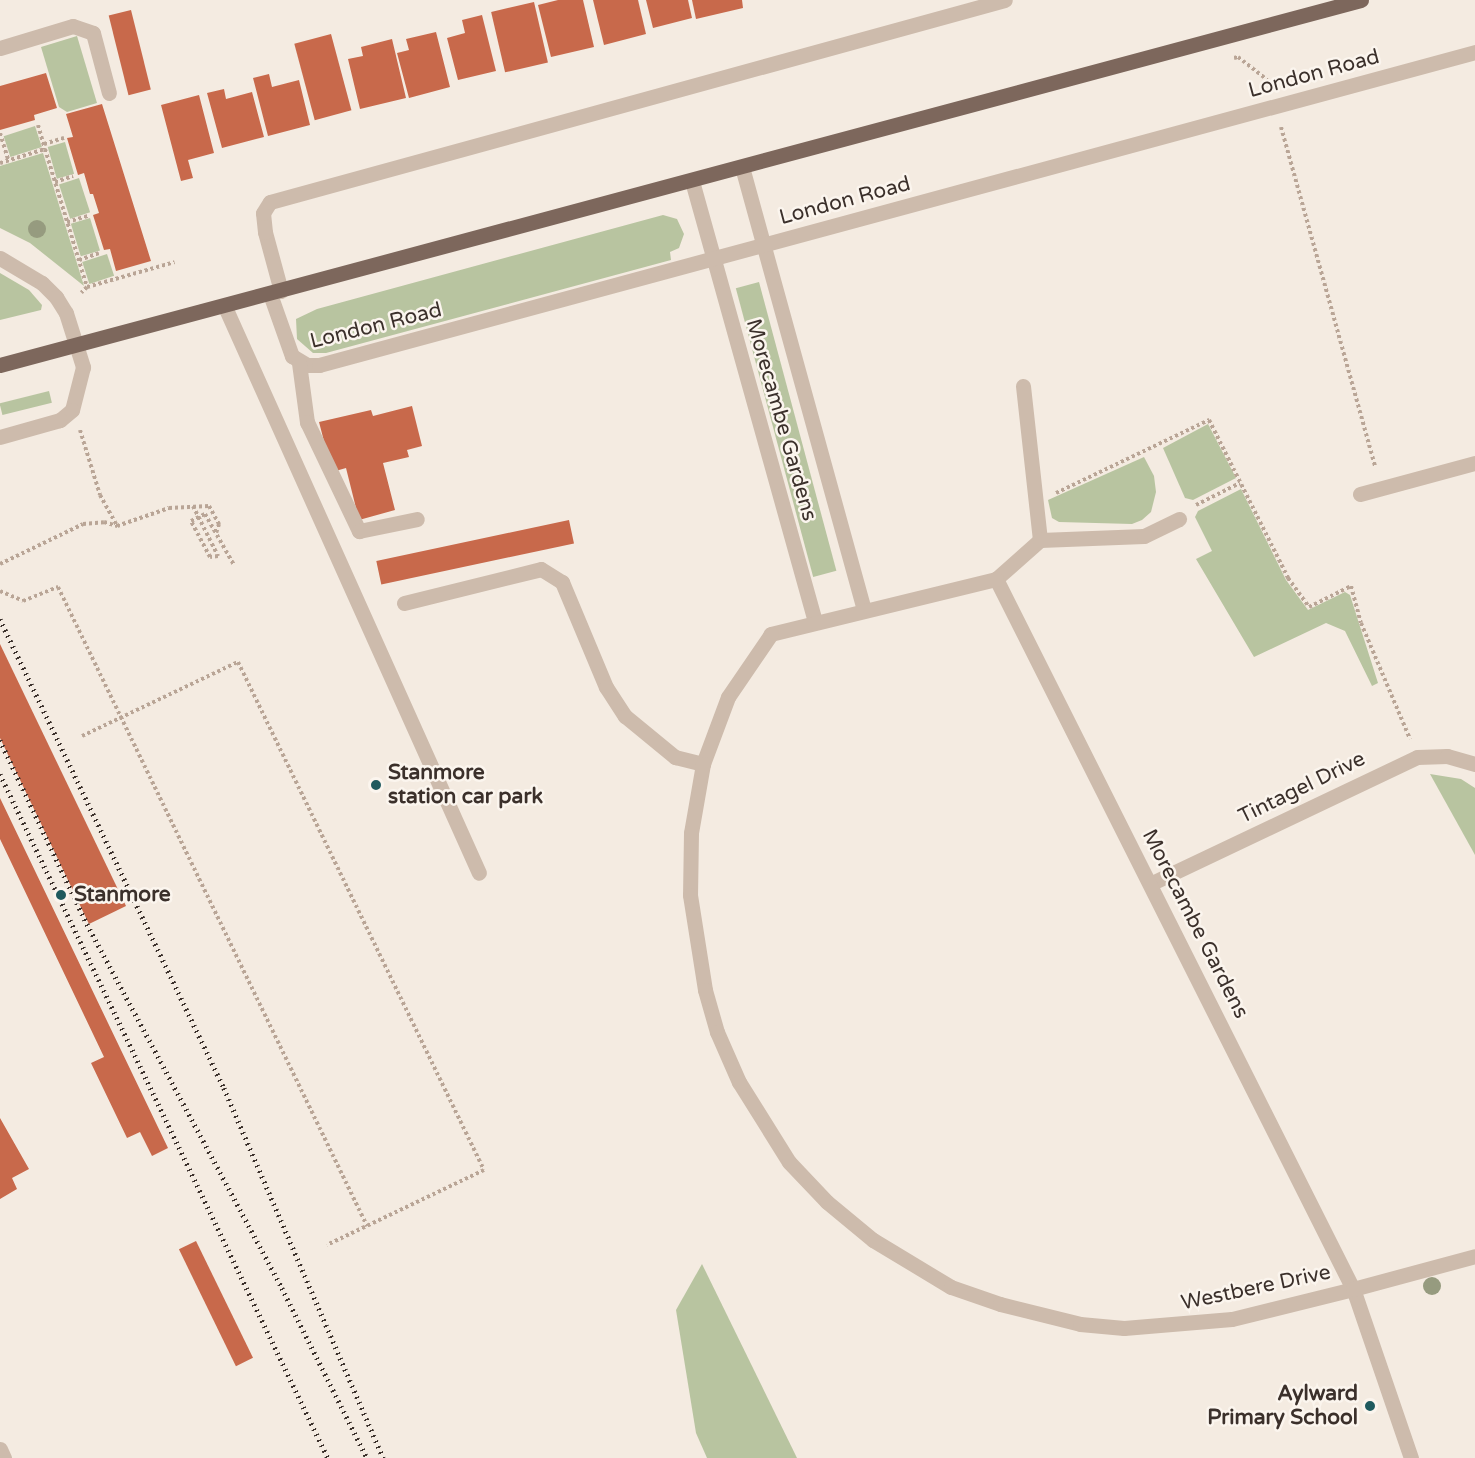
<!DOCTYPE html>
<style>
body{margin:0}
#map{position:relative;width:1475px;height:1458px;overflow:hidden;background:#f4ebe1;font-family:"Varela Round",sans-serif}
div>[style]{position:absolute}
[style*='--x']{left:calc(var(--x)*1px);top:calc(var(--y)*1px);width:calc(var(--w)*1px);rotate:calc(var(--a)*1deg)}
.green>*{inset:0;background:#b8c4a0;transform-origin:0 0}
.building>*{inset:0;background:#c8694b;transform-origin:0 0}
.path>*{height:4px;margin-top:-2px;transform-origin:0;background:repeating-linear-gradient(90deg,#b9a596 0 3px,transparent 0 6px)}
.minor>*{height:15px;margin:-7.5px;padding:0 7.5px;transform-origin:7.5px;border-radius:7.5px;background:#cdbbac}
.major>*{height:15px;margin:-7.5px;padding:0 7.5px;transform-origin:7.5px;border-radius:7.5px;background:#7d675c}
.rail>*{height:4.5px;margin-top:-2.25px;transform-origin:0;background:repeating-linear-gradient(90deg,#3b302b 0 1.5px,transparent 0 6px)}
.trees>*{width:18px;height:18px;margin:-9px;border-radius:50%;background:#969b7f}
.dots>*{width:16px;height:16px;translate:-50% -50%;box-sizing:border-box;border:3px solid #fbf5ee;border-radius:50%}
span{translate:-50% -50%;white-space:nowrap;text-align:center;line-height:1.15;-webkit-text-stroke:5px #fbf5ee;paint-order:stroke}
.street-label{font-size:21px;color:#3b302b}
.poi-label{font-size:21px;color:#3b302b;font-weight:700}
.left{translate:0 -50%;text-align:left}
.right{translate:-100% -50%;text-align:right}
</style>
<div id="map">
<div class="green">
<i style="clip-path:polygon(77px 36px,97px 103px,67px 112px,59px 107px,41px 47px)"></i>
<i style="left:35px;top:126px;width:22px;height:33px;rotate:72deg"></i>
<i style="left:65px;top:142px;width:33px;height:18px;rotate:74deg"></i>
<i style="clip-path:polygon(43px 153px,84px 286px,30px 243px,0 228px,0 166px)"></i>
<i style="left:79px;top:178px;width:36px;height:21px;rotate:72deg"></i>
<i style="clip-path:polygon(663px 215px,677px 219px,684px 234px,679px 248px,670px 252px,671px 260px,326px 353px,313px 353px,297px 339px,296px 319px,317px 309px)"></i>
<i style="left:90px;top:218px;width:34px;height:20px;rotate:73deg"></i>
<i style="left:107px;top:254px;width:23px;height:26px;rotate:72deg"></i>
<i style="clip-path:polygon(0 273px,29px 290px,42px 305px,41px 310px,0 320px)"></i>
<i style="left:759px;top:282px;width:299px;height:24px;rotate:75deg"></i>
<i style="left:49px;top:391px;width:12px;height:51px;rotate:76deg"></i>
<i style="clip-path:polygon(1208px 424px,1236px 478px,1193px 500px,1185px 498px,1163px 448px)"></i>
<i style="clip-path:polygon(1144px 457px,1154px 476px,1156px 492px,1151px 512px,1142px 520px,1132px 524px,1059px 522px,1052px 518px,1048px 500px)"></i>
<i style="clip-path:polygon(1241px 489px,1286px 580px,1308px 610px,1345px 592px,1350px 595px,1378px 683px,1372px 686px,1345px 631px,1326px 623px,1254px 657px,1196px 559px,1212px 551px,1195px 517px,1198px 511px)"></i>
<i style="clip-path:polygon(1430px 774px,1461px 779px,1475px 788px,1475px 855px)"></i>
<i style="clip-path:polygon(702px 1264px,797px 1458px,707px 1458px,696px 1433px,676px 1310px)"></i>
</div>
<div class="building">
<i style="clip-path:polygon(558px 0,583px 0,594px 47px,551px 57px,538px 5px)"></i>
<i style="clip-path:polygon(593px 0,638px 0,646px 34px,604px 45px)"></i>
<i style="clip-path:polygon(646px 0,688px 0,692px 18px,653px 28px)"></i>
<i style="clip-path:polygon(692px 0,742px 0,743px 8px,696px 19px)"></i>
<i style="left:534px;top:2px;width:62px;height:44px;rotate:77deg"></i>
<i style="left:131px;top:10px;width:82px;height:23px;rotate:76deg"></i>
<i style="clip-path:polygon(482px 15px,496px 71px,458px 80px,447px 38px,465px 33px,462px 20px)"></i>
<i style="clip-path:polygon(436px 32px,450px 87px,409px 98px,397px 53px,409px 50px,406px 39px)"></i>
<i style="left:331px;top:34px;width:79px;height:38px;rotate:75deg"></i>
<i style="clip-path:polygon(392px 39px,406px 98px,360px 109px,348px 59px,363px 56px,361px 47px)"></i>
<i style="clip-path:polygon(46px 73px,57px 108px,34px 115px,35px 120px,0 130px,0 86px)"></i>
<i style="clip-path:polygon(269px 74px,272px 87px,299px 80px,310px 125px,268px 136px,253px 78px)"></i>
<i style="clip-path:polygon(224px 89px,226px 99px,252px 92px,264px 137px,222px 148px,207px 93px)"></i>
<i style="clip-path:polygon(199px 95px,214px 153px,188px 160px,193px 178px,181px 181px,161px 105px)"></i>
<i style="clip-path:polygon(102px 104px,151px 261px,116px 271px,110px 249px,104px 250px,93px 215px,99px 213px,93px 194px,90px 194px,84px 173px,78px 175px,67px 138px,73px 137px,66px 114px)"></i>
<i style="clip-path:polygon(412px 406px,422px 446px,407px 450px,409px 457px,383px 463px,395px 510px,359px 520px,346px 468px,332px 472px,319px 422px,371px 410px,373px 416px)"></i>
<i style="left:569px;top:520px;width:24px;height:197px;rotate:78deg"></i>
<i style="clip-path:polygon(0 644px,126px 906px,89px 924px,0 738px)"></i>
<i style="clip-path:polygon(0 798px,168px 1148px,152px 1156px,140px 1132px,127px 1138px,91px 1063px,104px 1057px,0 839px)"></i>
<i style="clip-path:polygon(0 1118px,29px 1169px,12px 1178px,17px 1189px,0 1199px)"></i>
<i style="left:196px;top:1241px;width:130px;height:19px;rotate:64deg"></i>
</div>
<div class="path">
<i style="--x:1234;--y:58;--w:4;--a:-14"></i>
<i style="--x:1238;--y:57;--w:37;--a:38"></i>
<i style="--x:1267;--y:80;--w:6;--a:72"></i>
<i style="--x:38;--y:125;--w:25;--a:74"></i>
<i style="--x:1281;--y:127;--w:353;--a:74.5"></i>
<i style="--x:0;--y:133;--w:28;--a:73"></i>
<i style="--x:44;--y:144;--w:21;--a:-17"></i>
<i style="--x:0;--y:163;--w:47;--a:-17.3"></i>
<i style="--x:45;--y:149;--w:144;--a:73.1"></i>
<i style="--x:87;--y:287;--w:8;--a:135"></i>
<i style="--x:55;--y:182;--w:19;--a:-18"></i>
<i style="--x:67;--y:222;--w:22;--a:-16"></i>
<i style="--x:79;--y:260;--w:21;--a:-19"></i>
<i style="--x:87;--y:287;--w:91;--a:-15.9"></i>
<i style="--x:80;--y:430;--w:68;--a:72.9"></i>
<i style="--x:100;--y:495;--w:35;--a:61"></i>
<i style="--x:1056;--y:493;--w:170;--a:-25.5"></i>
<i style="--x:1209;--y:420;--w:177;--a:63.4"></i>
<i style="--x:1288;--y:578;--w:36;--a:54"></i>
<i style="--x:1309;--y:607;--w:47;--a:-26.6"></i>
<i style="--x:1351;--y:586;--w:38;--a:75"></i>
<i style="--x:1361;--y:623;--w:126;--a:67.1"></i>
<i style="--x:1196;--y:505;--w:49;--a:-26.6"></i>
<i style="--x:193;--y:506;--w:56;--a:63.4"></i>
<i style="--x:218;--y:556;--w:8;--a:173"></i>
<i style="--x:210;--y:557;--w:41;--a:-117.8"></i>
<i style="--x:191;--y:521;--w:16;--a:-27"></i>
<i style="--x:205;--y:514;--w:59;--a:60.4"></i>
<i style="--x:0;--y:564;--w:92;--a:-25.7"></i>
<i style="--x:83;--y:524;--w:21;--a:-5"></i>
<i style="--x:104;--y:522;--w:14;--a:17"></i>
<i style="--x:117;--y:526;--w:55;--a:-19.1"></i>
<i style="--x:169;--y:508;--w:40;--a:-2.9"></i>
<i style="--x:209;--y:506;--w:21;--a:61"></i>
<i style="--x:219;--y:524;--w:9;--a:108"></i>
<i style="--x:0;--y:591;--w:25;--a:23"></i>
<i style="--x:23;--y:601;--w:38;--a:-22"></i>
<i style="--x:58;--y:587;--w:710;--a:64.19"></i>
<i style="--x:82;--y:736;--w:173;--a:-25.4"></i>
<i style="--x:238;--y:662;--w:564;--a:64.16"></i>
<i style="--x:484;--y:1170;--w:174;--a:154.5"></i>
</div>
<div class="minor">
<i style="--x:0;--y:48;--w:76;--a:-16.8"></i>
<i style="--x:73;--y:26;--w:21;--a:19"></i>
<i style="--x:93;--y:33;--w:62;--a:75.1"></i>
<i style="--x:742;--y:167;--w:459;--a:74.6"></i>
<i style="--x:692;--y:181;--w:458;--a:74.4"></i>
<i style="--x:0;--y:258;--w:49;--a:30.8"></i>
<i style="--x:42;--y:283;--w:20;--a:45"></i>
<i style="--x:56;--y:297;--w:19;--a:58"></i>
<i style="--x:66;--y:313;--w:57;--a:72.5"></i>
<i style="--x:83;--y:367;--w:44;--a:104.3"></i>
<i style="--x:72;--y:410;--w:16;--a:140"></i>
<i style="--x:60;--y:420;--w:62;--a:164.2"></i>
<i style="--x:281;--y:291;--w:61;--a:-105.2"></i>
<i style="--x:265;--y:232;--w:19;--a:-96"></i>
<i style="--x:263;--y:213;--w:13;--a:-58"></i>
<i style="--x:270;--y:202;--w:762;--a:-15.37"></i>
<i style="--x:270;--y:294;--w:66;--a:70.5"></i>
<i style="--x:292;--y:356;--w:17;--a:31"></i>
<i style="--x:307;--y:365;--w:12;--a:0"></i>
<i style="--x:319;--y:365;--w:1198;--a:-15.15"></i>
<i style="--x:225;--y:307;--w:620;--a:65.83"></i>
<i style="--x:299;--y:363;--w:60;--a:82.3"></i>
<i style="--x:307;--y:422;--w:121;--a:64.5"></i>
<i style="--x:359;--y:531;--w:59;--a:-11.7"></i>
<i style="--x:1023;--y:386;--w:155;--a:83.7"></i>
<i style="--x:1360;--y:494;--w:119;--a:-15.1"></i>
<i style="--x:996;--y:579;--w:59;--a:-41.6"></i>
<i style="--x:1040;--y:540;--w:104;--a:-2.2"></i>
<i style="--x:1144;--y:536;--w:39;--a:-26"></i>
<i style="--x:404;--y:603;--w:141;--a:-13.9"></i>
<i style="--x:541;--y:569;--w:25;--a:32"></i>
<i style="--x:562;--y:582;--w:114;--a:67.3"></i>
<i style="--x:606;--y:687;--w:35;--a:57"></i>
<i style="--x:625;--y:716;--w:65;--a:39.4"></i>
<i style="--x:675;--y:757;--w:29;--a:14"></i>
<i style="--x:1152;--y:883;--w:293;--a:-25.4"></i>
<i style="--x:1417;--y:757;--w:30;--a:-2"></i>
<i style="--x:1447;--y:756;--w:29;--a:16"></i>
<i style="--x:0;--y:1449;--w:10;--a:66"></i>
<i style="--x:1411;--y:1458;--w:179;--a:-108.9"></i>
<i style="--x:1353;--y:1289;--w:795;--a:-116.69"></i>
<i style="--x:996;--y:579;--w:232;--a:166.3"></i>
<i style="--x:771;--y:634;--w:76;--a:124.3"></i>
<i style="--x:728;--y:697;--w:72;--a:110.5"></i>
<i style="--x:703;--y:764;--w:70;--a:99.9"></i>
<i style="--x:691;--y:833;--w:62;--a:90.9"></i>
<i style="--x:690;--y:895;--w:96;--a:81"></i>
<i style="--x:705;--y:990;--w:44;--a:74.1"></i>
<i style="--x:717;--y:1032;--w:55;--a:66.3"></i>
<i style="--x:739;--y:1082;--w:94;--a:58"></i>
<i style="--x:789;--y:1162;--w:55;--a:46.5"></i>
<i style="--x:827;--y:1202;--w:60;--a:39.6"></i>
<i style="--x:873;--y:1240;--w:91;--a:31.1"></i>
<i style="--x:951;--y:1287;--w:52;--a:19.1"></i>
<i style="--x:1000;--y:1304;--w:82;--a:14"></i>
<i style="--x:1080;--y:1324;--w:44;--a:5.2"></i>
<i style="--x:1124;--y:1328;--w:108;--a:-4.8"></i>
<i style="--x:1232;--y:1319;--w:125;--a:-13.9"></i>
<i style="--x:1353;--y:1289;--w:126;--a:-15.1"></i>
</div>
<div class="major">
<i style="--x:0;--y:365;--w:1409;--a:-15.01"></i>
</div>
<div class="rail">
<i style="--x:0;--y:619;--w:520;--a:64.47"></i>
<i style="--x:224;--y:1088;--w:403;--a:66.7"></i>
<i style="--x:0;--y:740;--w:204;--a:64.7"></i>
<i style="--x:87;--y:924;--w:413;--a:61.8"></i>
<i style="--x:282;--y:1288;--w:190;--a:63.4"></i>
<i style="--x:0;--y:774;--w:759;--a:64.38"></i>
</div>
<div class="trees">
<i style="left:37px;top:229px"></i>
<i style="left:1432px;top:1286px"></i>
</div>
<div class="dots">
<i style="left:376px;top:785px;background:#1f5a5e"></i>
<i style="left:61px;top:895px;background:#1f5a5e"></i>
<i style="left:1370px;top:1406px;background:#1f5a5e"></i>
</div>
<div class="street-label">
<span style="left:1314px;top:74px;rotate:-15deg">London Road</span>
<span style="left:845px;top:201px;rotate:-15deg">London Road</span>
<span style="left:376px;top:326px;rotate:-14deg">London Road</span>
<span style="left:781px;top:420px;rotate:74deg">Morecambe Gardens</span>
<span style="left:1302px;top:788px;rotate:-26deg">Tintagel Drive</span>
<span style="left:1195px;top:924px;rotate:63deg">Morecambe Gardens</span>
<span style="left:1256px;top:1288px;rotate:-12deg">Westbere Drive</span>
</div>
<div class="poi-label">
<span class="left" style="left:388px;top:785px">Stanmore<br>station car park</span>
<span class="left" style="left:74px;top:895px">Stanmore</span>
<span class="right" style="left:1358px;top:1406px">Aylward<br>Primary School</span>
</div>
</div>
